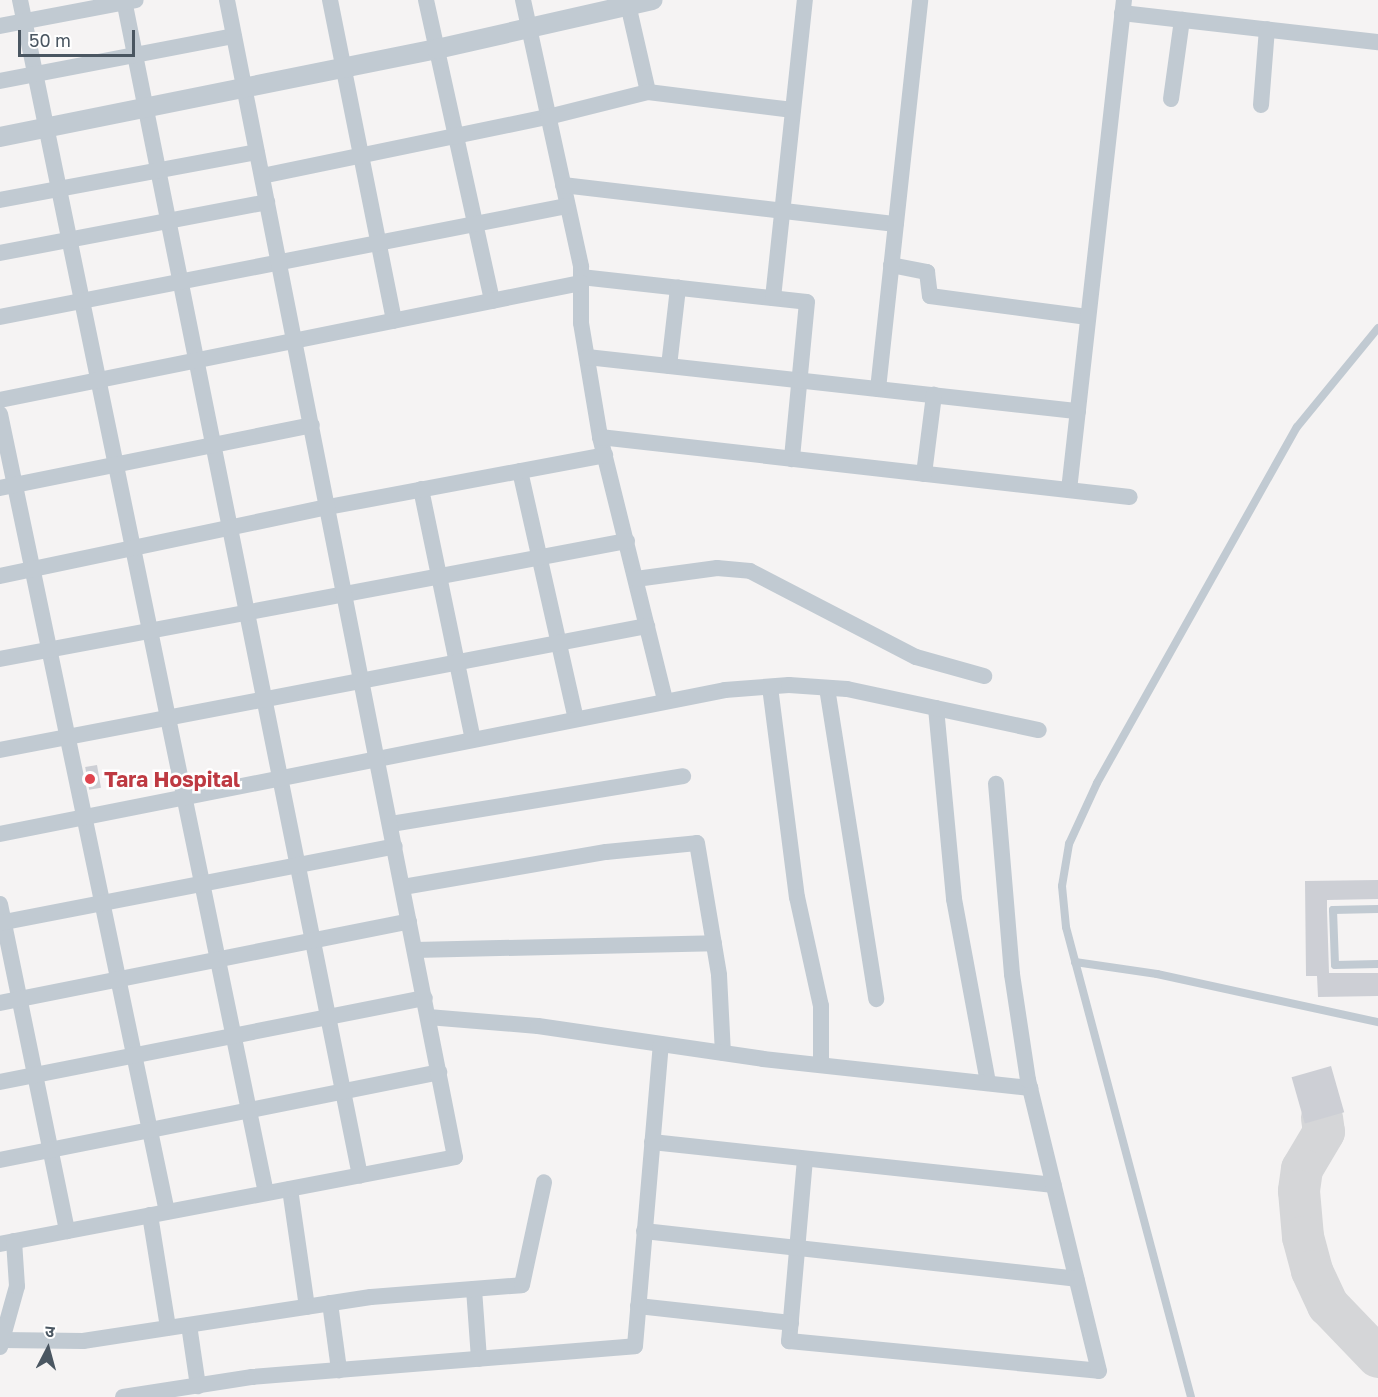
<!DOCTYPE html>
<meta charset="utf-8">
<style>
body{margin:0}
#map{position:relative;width:1378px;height:1397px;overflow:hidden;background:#f5f3f3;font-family:"Golos Text","Noto Sans Devanagari",sans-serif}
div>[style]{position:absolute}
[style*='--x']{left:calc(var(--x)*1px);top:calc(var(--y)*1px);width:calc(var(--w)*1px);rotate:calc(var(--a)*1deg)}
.taxiway>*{height:42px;margin:-21px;padding:0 21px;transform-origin:21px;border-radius:21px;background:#d5d6d8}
.building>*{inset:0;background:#cdcfd5;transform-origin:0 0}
.service>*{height:8px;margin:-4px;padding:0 4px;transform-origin:4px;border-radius:4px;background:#c1cad2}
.minor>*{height:16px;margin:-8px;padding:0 8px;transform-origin:8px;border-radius:8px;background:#c1cad2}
.tertiary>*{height:20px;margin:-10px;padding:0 10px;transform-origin:10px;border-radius:10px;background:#c1cad2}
.dots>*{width:16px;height:16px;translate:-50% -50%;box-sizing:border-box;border:3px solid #fff;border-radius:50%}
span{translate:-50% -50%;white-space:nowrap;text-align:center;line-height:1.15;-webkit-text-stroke:5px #fff;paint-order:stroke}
.health-label{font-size:21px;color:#be3a42;font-weight:700}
.left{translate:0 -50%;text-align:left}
.north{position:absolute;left:18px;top:1319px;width:60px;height:60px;-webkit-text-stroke:4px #fff;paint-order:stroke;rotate:6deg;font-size:16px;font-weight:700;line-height:24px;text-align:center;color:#4a5661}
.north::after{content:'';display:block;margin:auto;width:21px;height:27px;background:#4a5661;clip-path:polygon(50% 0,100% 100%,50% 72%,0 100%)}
.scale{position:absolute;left:18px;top:30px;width:117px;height:27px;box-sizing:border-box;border:3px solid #4a5661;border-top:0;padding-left:8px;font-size:18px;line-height:21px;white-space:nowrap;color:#4a5661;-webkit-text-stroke:4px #fff;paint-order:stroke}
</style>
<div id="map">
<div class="taxiway">
<i style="--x:1322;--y:1118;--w:14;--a:82"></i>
<i style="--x:1324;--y:1132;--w:43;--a:120.7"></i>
<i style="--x:1302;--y:1169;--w:22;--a:98"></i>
<i style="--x:1299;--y:1191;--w:46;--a:85"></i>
<i style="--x:1303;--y:1237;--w:35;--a:75"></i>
<i style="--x:1312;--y:1271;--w:38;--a:65"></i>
<i style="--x:1328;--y:1305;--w:72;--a:46.1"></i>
</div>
<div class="building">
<i style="left:97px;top:765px;width:23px;height:12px;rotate:80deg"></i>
<i style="clip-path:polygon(1378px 880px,1378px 899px,1327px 900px,1327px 910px,1329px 973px,1378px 973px,1378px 996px,1318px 997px,1317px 976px,1306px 976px,1305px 881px)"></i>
<i style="left:1331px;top:1066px;width:48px;height:41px;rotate:74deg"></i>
</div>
<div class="service">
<i style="--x:1378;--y:909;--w:45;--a:178.7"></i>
<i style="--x:1333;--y:910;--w:55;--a:87.9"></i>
<i style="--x:1335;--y:965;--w:43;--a:-1.3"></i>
<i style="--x:1075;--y:962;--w:83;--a:8.3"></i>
<i style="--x:1157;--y:974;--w:226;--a:12.3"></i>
<i style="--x:1191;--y:1397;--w:486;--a:-104.9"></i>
<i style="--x:1066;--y:927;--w:41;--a:-95.6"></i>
<i style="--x:1062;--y:886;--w:43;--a:-80.5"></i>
<i style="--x:1069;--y:844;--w:67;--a:-65.3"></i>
<i style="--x:1097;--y:783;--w:408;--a:-60.7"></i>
<i style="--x:1297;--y:427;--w:128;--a:-50.7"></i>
</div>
<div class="minor">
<i style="--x:20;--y:0;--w:1218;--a:78.35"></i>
<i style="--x:124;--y:0;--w:1199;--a:78.65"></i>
<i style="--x:330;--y:0;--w:327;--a:78.7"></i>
<i style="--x:426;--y:0;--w:308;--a:77.6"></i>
<i style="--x:523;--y:0;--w:273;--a:77.7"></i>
<i style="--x:581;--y:267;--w:56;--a:90"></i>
<i style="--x:581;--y:323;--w:116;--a:80.5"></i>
<i style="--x:600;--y:437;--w:271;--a:76.1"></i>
<i style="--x:627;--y:0;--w:94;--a:77.1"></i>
<i style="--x:648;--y:92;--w:146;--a:7.1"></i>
<i style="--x:1122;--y:13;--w:258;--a:6.5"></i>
<i style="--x:0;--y:26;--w:138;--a:-10.8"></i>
<i style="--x:0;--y:81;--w:238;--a:-10.9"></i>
<i style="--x:1171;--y:99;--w:80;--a:-82.1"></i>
<i style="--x:1261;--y:105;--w:76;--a:-85.5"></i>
<i style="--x:262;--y:176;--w:292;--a:-11.7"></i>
<i style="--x:548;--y:117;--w:103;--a:-14"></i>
<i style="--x:563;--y:185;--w:335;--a:6.7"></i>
<i style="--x:0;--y:200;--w:261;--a:-10.6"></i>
<i style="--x:0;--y:253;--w:272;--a:-10.8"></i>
<i style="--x:891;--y:265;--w:37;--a:11"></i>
<i style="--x:927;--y:272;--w:24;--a:83"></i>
<i style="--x:930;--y:296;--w:159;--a:7.6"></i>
<i style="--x:581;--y:277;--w:227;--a:6.3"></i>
<i style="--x:807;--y:302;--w:158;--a:95.5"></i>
<i style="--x:773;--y:298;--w:300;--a:-83.9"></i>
<i style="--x:0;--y:317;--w:578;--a:-11.08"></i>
<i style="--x:587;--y:357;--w:494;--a:6.3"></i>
<i style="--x:669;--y:366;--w:79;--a:-83.4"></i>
<i style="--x:878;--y:389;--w:391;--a:-83.8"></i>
<i style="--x:0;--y:400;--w:593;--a:-11.39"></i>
<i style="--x:0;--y:414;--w:815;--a:78.18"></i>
<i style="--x:600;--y:437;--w:533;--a:6.46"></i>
<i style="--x:520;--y:471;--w:254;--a:77.3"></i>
<i style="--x:924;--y:474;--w:80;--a:-82.8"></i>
<i style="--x:0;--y:488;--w:318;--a:-11.4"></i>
<i style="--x:421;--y:489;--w:256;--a:78.3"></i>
<i style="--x:1069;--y:490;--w:493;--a:-83.6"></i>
<i style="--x:0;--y:576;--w:335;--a:-11.9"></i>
<i style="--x:328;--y:507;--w:282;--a:-10.6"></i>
<i style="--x:636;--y:579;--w:82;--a:-7.7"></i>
<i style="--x:717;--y:568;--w:33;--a:5"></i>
<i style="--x:750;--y:571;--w:187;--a:27.4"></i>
<i style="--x:916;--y:657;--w:71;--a:15.6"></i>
<i style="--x:0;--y:659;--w:638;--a:-10.66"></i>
<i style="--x:770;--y:687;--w:212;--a:82.7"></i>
<i style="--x:797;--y:897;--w:112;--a:77.6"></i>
<i style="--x:821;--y:1006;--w:59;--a:90"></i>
<i style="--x:827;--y:688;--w:315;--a:81"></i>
<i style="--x:936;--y:708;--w:192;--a:84.6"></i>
<i style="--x:954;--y:899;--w:187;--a:79.5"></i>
<i style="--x:0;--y:750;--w:659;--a:-10.85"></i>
<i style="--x:391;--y:824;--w:296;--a:-9.3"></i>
<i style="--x:0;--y:834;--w:739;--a:-11.23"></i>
<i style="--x:725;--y:690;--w:64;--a:-4.5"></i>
<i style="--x:789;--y:685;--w:58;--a:3.9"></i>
<i style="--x:847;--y:689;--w:196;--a:12.1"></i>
<i style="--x:403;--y:887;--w:206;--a:-9.8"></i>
<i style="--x:606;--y:852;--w:91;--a:-5.6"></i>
<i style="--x:697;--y:843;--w:134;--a:80.5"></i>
<i style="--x:719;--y:975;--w:78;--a:87.1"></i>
<i style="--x:0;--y:904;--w:334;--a:78.4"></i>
<i style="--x:0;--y:923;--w:402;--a:-11"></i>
<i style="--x:415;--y:950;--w:299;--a:-1.3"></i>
<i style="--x:0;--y:1003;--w:417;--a:-11.3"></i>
<i style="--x:428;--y:1017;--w:110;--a:4.7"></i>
<i style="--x:538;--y:1026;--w:227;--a:8.3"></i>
<i style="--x:763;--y:1059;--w:269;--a:6.2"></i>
<i style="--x:0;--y:1082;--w:433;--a:-11.2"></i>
<i style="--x:652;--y:1142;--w:404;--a:6.1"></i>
<i style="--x:805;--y:1159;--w:183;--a:95"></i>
<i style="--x:789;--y:1341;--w:311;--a:5.5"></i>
<i style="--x:1099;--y:1371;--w:300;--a:-103.7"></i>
<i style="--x:1028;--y:1080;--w:107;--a:-98.6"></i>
<i style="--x:1012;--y:974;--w:191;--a:-94.8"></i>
<i style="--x:0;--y:1160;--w:448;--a:-11.3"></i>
<i style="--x:290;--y:1189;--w:119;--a:81.8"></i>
<i style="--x:150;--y:1215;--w:114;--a:80.9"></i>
<i style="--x:644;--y:1231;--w:435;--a:6.3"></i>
<i style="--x:0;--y:1244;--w:463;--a:-10.8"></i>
<i style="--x:455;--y:1157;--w:1179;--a:-101.15"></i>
<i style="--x:474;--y:1289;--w:70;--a:85.9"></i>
<i style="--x:330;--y:1303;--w:68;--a:82.3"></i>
<i style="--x:638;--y:1306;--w:154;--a:6.3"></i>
<i style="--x:189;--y:1325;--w:62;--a:81.6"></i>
<i style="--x:2;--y:1340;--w:81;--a:0.7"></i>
<i style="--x:83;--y:1341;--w:291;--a:-8.7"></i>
<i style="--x:371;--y:1297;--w:151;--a:-4.5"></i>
<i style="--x:522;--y:1285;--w:105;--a:-77.9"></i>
<i style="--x:0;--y:1347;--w:63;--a:-74.4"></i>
<i style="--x:17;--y:1286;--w:45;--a:-93.8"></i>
<i style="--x:123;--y:1397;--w:131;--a:-8.8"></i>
<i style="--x:252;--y:1377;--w:384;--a:-4.6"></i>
<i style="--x:635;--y:1346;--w:303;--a:-85.1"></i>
</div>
<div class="tertiary">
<i style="--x:0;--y:137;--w:446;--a:-11.4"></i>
<i style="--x:437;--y:49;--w:221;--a:-12.8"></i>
</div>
<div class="dots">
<i style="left:90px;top:779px;background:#e0444e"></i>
</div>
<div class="health-label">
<span class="left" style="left:104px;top:779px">Tara Hospital</span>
</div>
<div class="north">उ</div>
<div class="scale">50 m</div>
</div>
